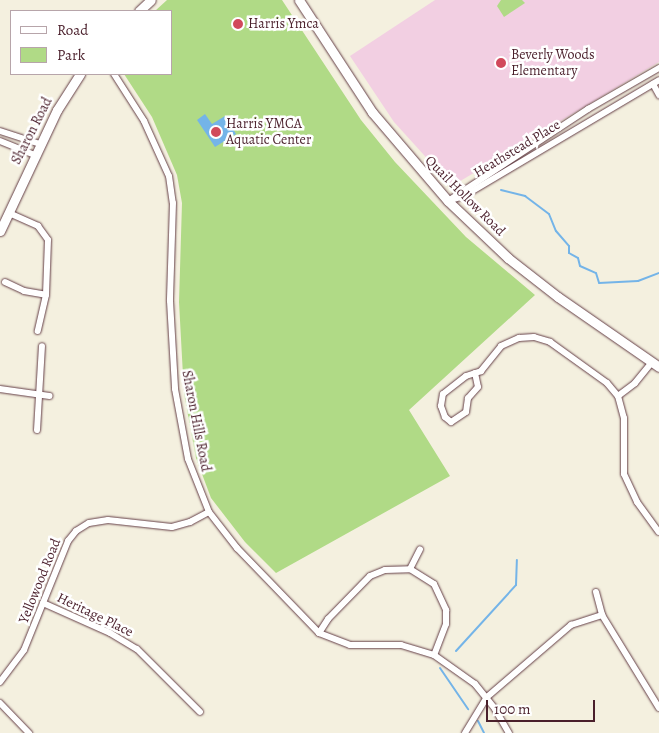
<!DOCTYPE html>
<style>
body{margin:0}
#map{position:relative;width:659px;height:733px;overflow:hidden;background:#f4f0df;font-family:Alegreya,serif}
div>[style]{position:absolute}
[style*='--x']{left:calc(var(--x)*1px);top:calc(var(--y)*1px);width:calc(var(--w)*1px);rotate:calc(var(--a)*1deg)}
.built>*{inset:0;background:#f2cfe2}
.green>*{inset:0;background:#b0da86}
.water>*{inset:0;background:#74b4e8}
.stream>*{height:2px;margin:-1px;padding:0 1px;transform-origin:1px;border-radius:1px;background:#74b4e8}
.roads{filter:drop-shadow(0 0 1px #643e46) drop-shadow(0 0 1px #643e46)}
.street>*{height:6px;margin:-3px;padding:0 3px;transform-origin:3px;border-radius:3px;background:#fff}
.secondary>*{height:9px;margin:-4.5px;padding:0 4.5px;transform-origin:4.5px;border-radius:4.5px;background:#fff}
.dots>*{width:14px;height:14px;translate:-50% -50%;box-sizing:border-box;border:2px solid #fff;border-radius:50%}
span{translate:-50% -50%;white-space:nowrap;text-align:center;line-height:1.15;-webkit-text-stroke:5px #fff;paint-order:stroke}
.poi-label{font-size:14px;color:#4a1f2b}
.left{translate:0 -50%;text-align:left}
.street-label{font-size:14px;color:#4a1f2b}
.legend{position:absolute;left:10px;top:10px;width:162px;height:65px;box-sizing:border-box;background:#fff;border:1px solid #b7a5aa;margin:0;padding:6px 9px;list-style:none;font-size:15px;color:#4a1f2b}
.legend li{display:flex;align-items:center;gap:10px;height:25px}
.legend b{width:25px;border:1px solid #b7a5aa}
.scale{position:absolute;left:486px;top:700px;width:109px;height:22px;box-sizing:border-box;border:2px solid #4a1f2b;border-top:0;padding-left:6px;font-size:15px;line-height:18px;white-space:nowrap;color:#4a1f2b;-webkit-text-stroke:4px #fff;paint-order:stroke}
</style>
<div id="map">
<div class="built">
<i style="clip-path:polygon(435px 0,659px 0,659px 62px,452px 186px,394px 122px,350px 56px)"></i>
</div>
<div class="green">
<i style="clip-path:polygon(167px 0,282px 0,361px 120px,395px 162px,466px 237px,535px 295px,409px 410px,450px 476px,276px 573px,245px 542px,211px 498px,196px 458px,184px 394px,179px 302px,182px 203px,177px 175px,152px 117px,124px 74px,171px 74px,171px 11px,155px 11px)"></i>
<i style="clip-path:polygon(501px 0,522px 0,525px 3px,504px 17px,497px 6px)"></i>
</div>
<div class="water">
<i style="clip-path:polygon(205px 114px,212px 124px,225px 116px,236px 134px,215px 147px,197px 120px)"></i>
</div>
<div class="stream">
<i style="--x:501;--y:190;--w:25;--a:14"></i>
<i style="--x:525;--y:196;--w:30;--a:37"></i>
<i style="--x:549;--y:214;--w:18;--a:68"></i>
<i style="--x:556;--y:231;--w:20;--a:49"></i>
<i style="--x:569;--y:246;--w:7;--a:90"></i>
<i style="--x:569;--y:253;--w:10;--a:29"></i>
<i style="--x:578;--y:258;--w:8;--a:76"></i>
<i style="--x:580;--y:266;--w:17;--a:24"></i>
<i style="--x:596;--y:273;--w:10;--a:73"></i>
<i style="--x:599;--y:283;--w:39;--a:-3"></i>
<i style="--x:638;--y:281;--w:22;--a:-21"></i>
<i style="--x:456;--y:651;--w:89;--a:-47.7"></i>
<i style="--x:516;--y:585;--w:25;--a:-88"></i>
<i style="--x:440;--y:668;--w:50;--a:55.7"></i>
<i style="--x:478;--y:721;--w:13;--a:63"></i>
</div>
<div class="roads">
<div class="street">
<i style="--x:114;--y:74;--w:56;--a:57.4"></i>
<i style="--x:144;--y:121;--w:60;--a:65.6"></i>
<i style="--x:169;--y:176;--w:27;--a:82"></i>
<i style="--x:173;--y:203;--w:98;--a:91.8"></i>
<i style="--x:170;--y:301;--w:88;--a:86.7"></i>
<i style="--x:175;--y:389;--w:71;--a:79.5"></i>
<i style="--x:188;--y:459;--w:57;--a:68.4"></i>
<i style="--x:209;--y:512;--w:46;--a:52.1"></i>
<i style="--x:237;--y:548;--w:118;--a:46"></i>
<i style="--x:319;--y:633;--w:33;--a:21"></i>
<i style="--x:350;--y:645;--w:51;--a:0"></i>
<i style="--x:401;--y:645;--w:34;--a:17"></i>
<i style="--x:434;--y:655;--w:50;--a:35.3"></i>
<i style="--x:475;--y:684;--w:32;--a:51"></i>
<i style="--x:495;--y:709;--w:28;--a:60"></i>
<i style="--x:653;--y:84;--w:13;--a:61"></i>
<i style="--x:0;--y:131;--w:42;--a:18"></i>
<i style="--x:0;--y:141;--w:38;--a:22"></i>
<i style="--x:451;--y:200;--w:14;--a:-17"></i>
<i style="--x:464;--y:196;--w:227;--a:-30.7"></i>
<i style="--x:448;--y:201;--w:168;--a:-33.3"></i>
<i style="--x:588;--y:109;--w:82;--a:-30"></i>
<i style="--x:9;--y:213;--w:32;--a:24"></i>
<i style="--x:38;--y:226;--w:17;--a:54"></i>
<i style="--x:48;--y:240;--w:55;--a:92.1"></i>
<i style="--x:46;--y:295;--w:37;--a:103"></i>
<i style="--x:5;--y:282;--w:21;--a:25"></i>
<i style="--x:24;--y:291;--w:22;--a:10"></i>
<i style="--x:475;--y:373;--w:14;--a:78"></i>
<i style="--x:478;--y:387;--w:15;--a:132"></i>
<i style="--x:468;--y:398;--w:14;--a:98"></i>
<i style="--x:466;--y:412;--w:18;--a:146"></i>
<i style="--x:451;--y:422;--w:8;--a:-140"></i>
<i style="--x:445;--y:417;--w:12;--a:-110"></i>
<i style="--x:441;--y:406;--w:12;--a:-81"></i>
<i style="--x:443;--y:394;--w:29;--a:-38"></i>
<i style="--x:466;--y:376;--w:16;--a:-18"></i>
<i style="--x:481;--y:371;--w:32;--a:-51"></i>
<i style="--x:501;--y:346;--w:20;--a:-24"></i>
<i style="--x:519;--y:338;--w:15;--a:-4"></i>
<i style="--x:534;--y:337;--w:17;--a:17"></i>
<i style="--x:550;--y:342;--w:70;--a:35.7"></i>
<i style="--x:607;--y:383;--w:17;--a:50"></i>
<i style="--x:618;--y:396;--w:23;--a:75"></i>
<i style="--x:624;--y:418;--w:56;--a:90"></i>
<i style="--x:624;--y:474;--w:31;--a:65"></i>
<i style="--x:637;--y:502;--w:37;--a:54"></i>
<i style="--x:0;--y:389;--w:50;--a:8"></i>
<i style="--x:618;--y:396;--w:21;--a:-37"></i>
<i style="--x:635;--y:383;--w:27;--a:-51"></i>
<i style="--x:37;--y:430;--w:84;--a:-86.6"></i>
<i style="--x:410;--y:569;--w:22;--a:-63"></i>
<i style="--x:596;--y:592;--w:24;--a:75"></i>
<i style="--x:602;--y:615;--w:109;--a:58.5"></i>
<i style="--x:43;--y:603;--w:73;--a:24.1"></i>
<i style="--x:110;--y:633;--w:31;--a:31"></i>
<i style="--x:137;--y:649;--w:89;--a:45"></i>
<i style="--x:319;--y:633;--w:17;--a:-57"></i>
<i style="--x:328;--y:619;--w:60;--a:-45.7"></i>
<i style="--x:370;--y:576;--w:16;--a:-22"></i>
<i style="--x:385;--y:570;--w:25;--a:-2"></i>
<i style="--x:410;--y:569;--w:28;--a:32"></i>
<i style="--x:434;--y:584;--w:29;--a:65"></i>
<i style="--x:446;--y:610;--w:14;--a:90"></i>
<i style="--x:446;--y:624;--w:33;--a:111"></i>
<i style="--x:0;--y:682;--w:40;--a:-53"></i>
<i style="--x:24;--y:650;--w:118;--a:-68"></i>
<i style="--x:68;--y:541;--w:13;--a:-51"></i>
<i style="--x:76;--y:531;--w:15;--a:-32"></i>
<i style="--x:89;--y:523;--w:19;--a:-9"></i>
<i style="--x:108;--y:520;--w:64;--a:6.2"></i>
<i style="--x:172;--y:527;--w:19;--a:-16"></i>
<i style="--x:190;--y:522;--w:21;--a:-28"></i>
<i style="--x:0;--y:703;--w:42;--a:46"></i>
<i style="--x:465;--y:733;--w:42;--a:-58.6"></i>
<i style="--x:487;--y:697;--w:111;--a:-40.6"></i>
<i style="--x:571;--y:625;--w:33;--a:-18"></i>
</div>
<div class="secondary">
<i style="--x:299;--y:0;--w:134;--a:56.9"></i>
<i style="--x:372;--y:112;--w:117;--a:49.5"></i>
<i style="--x:448;--y:201;--w:83;--a:43.5"></i>
<i style="--x:508;--y:258;--w:63;--a:38"></i>
<i style="--x:558;--y:297;--w:123;--a:34.7"></i>
<i style="--x:139;--y:11;--w:16;--a:-43"></i>
<i style="--x:0;--y:231;--w:134;--a:-64.8"></i>
<i style="--x:57;--y:110;--w:43;--a:-57.4"></i>
</div>
</div>
<div class="dots">
<i style="left:238px;top:24px;background:#d1495b"></i>
<i style="left:501px;top:63px;background:#d1495b"></i>
<i style="left:216px;top:132px;background:#d1495b"></i>
</div>
<div class="poi-label">
<span class="left" style="left:248px;top:24px">Harris Ymca</span>
<span class="left" style="left:511px;top:63px">Beverly Woods<br>Elementary</span>
<span class="left" style="left:226px;top:132px">Harris YMCA<br>Aquatic Center</span>
</div>
<div class="street-label">
<span style="left:32px;top:131px;rotate:-63deg">Sharon Road</span>
<span style="left:517px;top:149px;rotate:-31deg">Heathstead Place</span>
<span style="left:465px;top:196px;rotate:45deg">Quail Hollow Road</span>
<span style="left:196px;top:421px;rotate:79deg">Sharon Hills Road</span>
<span style="left:40px;top:581px;rotate:-68deg">Yellowood Road</span>
<span style="left:95px;top:615px;rotate:26deg">Heritage Place</span>
</div>
<ul class="legend">
<li><b style="height:6px;background:#fff"></b>Road</li>
<li><b style="height:14px;background:#b0da86"></b>Park</li>
</ul>
<div class="scale">100 m</div>
</div>
